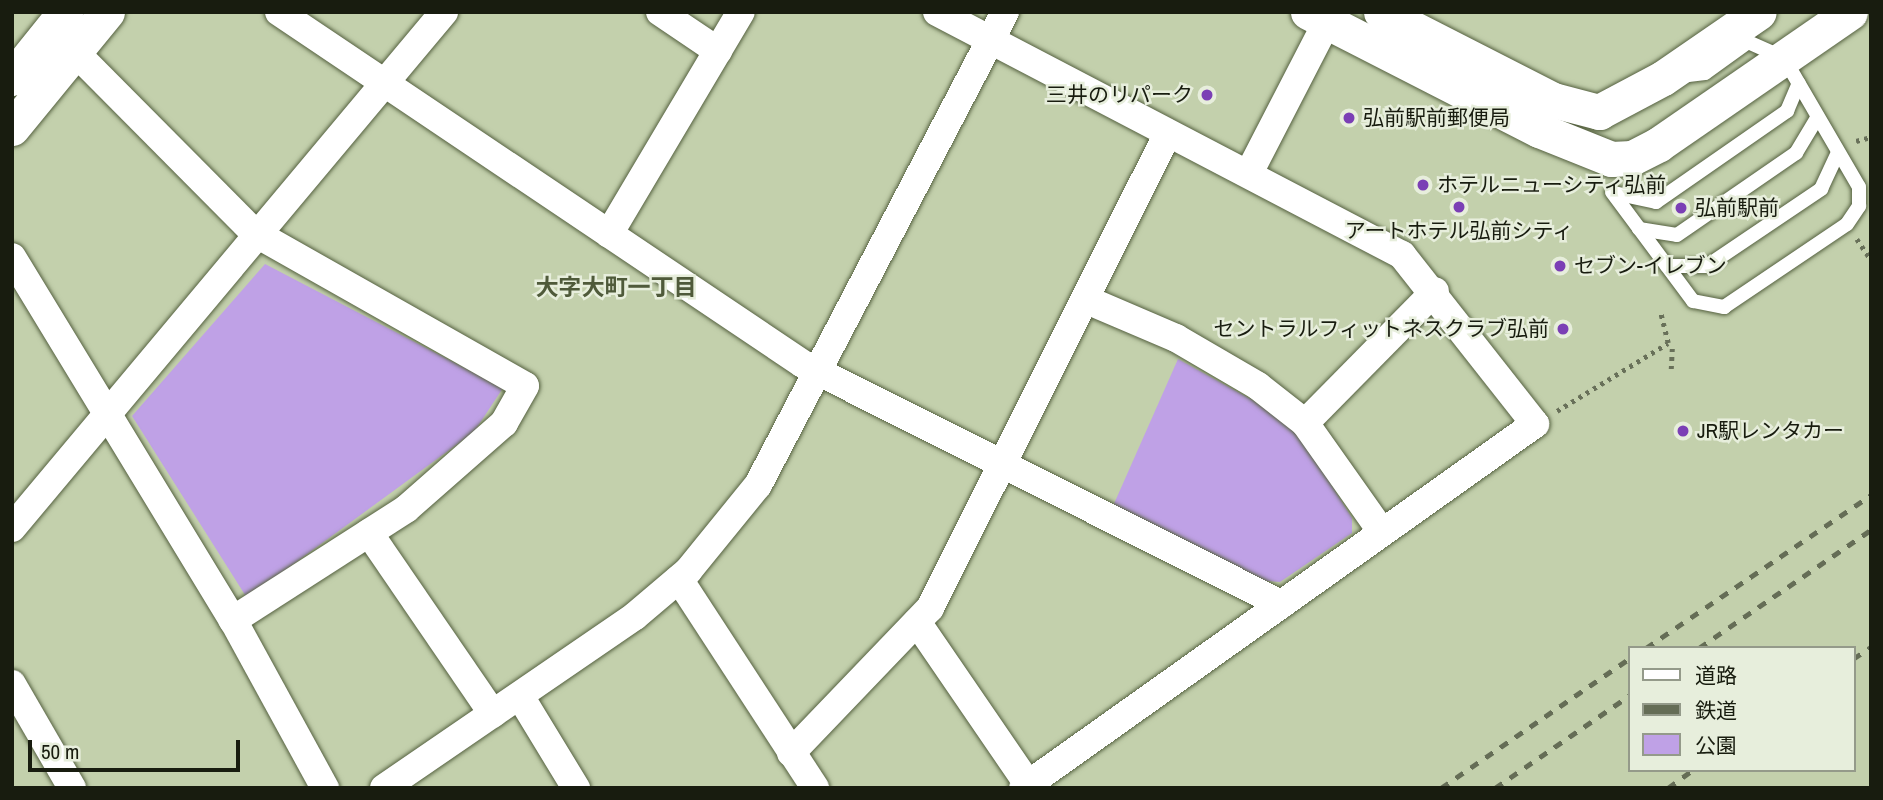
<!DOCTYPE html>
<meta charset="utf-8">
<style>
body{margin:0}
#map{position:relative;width:1883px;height:800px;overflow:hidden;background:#c3d0ac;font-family:"Archivo Narrow","Noto Sans JP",sans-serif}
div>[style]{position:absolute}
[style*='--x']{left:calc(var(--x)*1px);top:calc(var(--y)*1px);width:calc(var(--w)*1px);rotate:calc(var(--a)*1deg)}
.green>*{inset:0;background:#bfa1e6}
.path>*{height:4.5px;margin-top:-2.25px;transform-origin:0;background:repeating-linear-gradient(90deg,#687059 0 3.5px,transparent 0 8.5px)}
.roads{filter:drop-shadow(0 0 2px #556140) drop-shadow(0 0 2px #556140)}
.service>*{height:14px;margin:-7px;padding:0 7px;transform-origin:7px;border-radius:7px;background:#fff}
.minor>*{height:28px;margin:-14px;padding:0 14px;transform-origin:14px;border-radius:14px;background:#fff}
.tertiary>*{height:35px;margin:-17.5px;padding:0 17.5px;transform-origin:17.5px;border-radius:17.5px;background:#fff}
.rail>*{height:5px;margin-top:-2.5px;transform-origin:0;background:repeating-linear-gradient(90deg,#656d56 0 9px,transparent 0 18px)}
.dots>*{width:19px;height:19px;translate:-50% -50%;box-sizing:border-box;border:4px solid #e7eedc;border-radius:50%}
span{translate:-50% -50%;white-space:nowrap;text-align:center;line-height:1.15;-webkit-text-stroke:5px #e7eedc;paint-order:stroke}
.poi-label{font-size:21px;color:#181c0f}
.right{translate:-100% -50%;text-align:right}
.left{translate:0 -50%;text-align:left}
.neighbourhood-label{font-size:23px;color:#4f5a3a;font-weight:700}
.frame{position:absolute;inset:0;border:14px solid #181c0f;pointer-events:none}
.legend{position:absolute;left:1628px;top:646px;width:228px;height:126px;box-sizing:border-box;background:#e7eedc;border:2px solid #949a8a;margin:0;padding:9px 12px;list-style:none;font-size:21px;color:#181c0f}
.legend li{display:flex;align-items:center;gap:14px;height:35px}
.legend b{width:35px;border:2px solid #949a8a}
.scale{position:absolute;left:28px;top:740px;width:212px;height:32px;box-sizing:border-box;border:4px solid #181c0f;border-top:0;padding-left:9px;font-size:21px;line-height:24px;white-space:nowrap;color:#181c0f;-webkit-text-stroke:5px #e7eedc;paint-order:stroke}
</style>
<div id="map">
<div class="green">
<i style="clip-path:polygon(265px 264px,503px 388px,474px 432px,247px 598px,132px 416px)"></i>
<i style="clip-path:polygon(1178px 359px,1276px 413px,1303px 439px,1352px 518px,1352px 533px,1280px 582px,1266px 581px,1113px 506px)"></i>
</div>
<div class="path">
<i style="--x:1856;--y:141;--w:16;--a:-15"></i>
<i style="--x:1857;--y:239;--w:25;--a:56"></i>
<i style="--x:1671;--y:369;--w:21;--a:-87"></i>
<i style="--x:1557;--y:411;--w:130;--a:-31.5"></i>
<i style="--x:1668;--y:343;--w:33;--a:-104"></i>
</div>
<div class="roads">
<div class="service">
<i style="--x:1612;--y:192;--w:136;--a:53.4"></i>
<i style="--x:1693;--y:301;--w:32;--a:11"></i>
<i style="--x:1724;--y:307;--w:148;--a:-34"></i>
<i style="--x:1847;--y:224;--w:22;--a:-56"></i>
<i style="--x:1859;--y:206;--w:19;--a:-90"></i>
<i style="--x:1859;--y:187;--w:149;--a:-120.2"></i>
<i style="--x:1784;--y:58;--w:39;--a:-156"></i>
<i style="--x:1748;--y:42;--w:53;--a:144.2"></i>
<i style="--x:1705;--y:73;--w:23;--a:173"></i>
<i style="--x:1614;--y:193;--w:43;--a:12.1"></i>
<i style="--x:1656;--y:202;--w:160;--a:-34.8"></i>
<i style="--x:1787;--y:111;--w:30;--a:-67"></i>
<i style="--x:1639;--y:229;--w:38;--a:9"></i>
<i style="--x:1677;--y:235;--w:145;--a:-34.6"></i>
<i style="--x:1796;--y:153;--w:41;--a:-59"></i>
<i style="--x:1667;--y:266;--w:40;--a:0"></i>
<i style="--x:1707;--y:266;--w:138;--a:-34"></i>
<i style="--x:1821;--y:189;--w:38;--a:-65"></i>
</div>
<div class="minor">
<i style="--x:279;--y:12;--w:631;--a:33.89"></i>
<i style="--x:803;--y:364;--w:535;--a:26.66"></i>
<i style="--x:660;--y:12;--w:70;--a:33.9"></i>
<i style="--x:937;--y:12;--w:525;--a:27.59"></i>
<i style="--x:1402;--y:255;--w:215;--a:51.8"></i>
<i style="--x:1535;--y:424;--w:628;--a:144.59"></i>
<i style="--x:74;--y:51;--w:257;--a:45.2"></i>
<i style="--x:255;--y:233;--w:310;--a:29.5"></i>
<i style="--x:525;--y:386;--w:43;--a:119.6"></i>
<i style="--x:504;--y:423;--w:130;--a:138.7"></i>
<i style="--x:406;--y:509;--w:206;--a:147.3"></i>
<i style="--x:1249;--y:173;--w:170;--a:-62.7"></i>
<i style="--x:609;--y:234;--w:258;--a:-59.3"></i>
<i style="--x:12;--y:257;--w:425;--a:58.7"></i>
<i style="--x:233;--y:620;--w:192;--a:61.3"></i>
<i style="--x:1087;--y:300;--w:97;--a:23.1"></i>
<i style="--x:1176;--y:338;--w:95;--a:30.3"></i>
<i style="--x:1258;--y:386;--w:60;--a:38.2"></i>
<i style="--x:1305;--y:423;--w:133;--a:54.8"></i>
<i style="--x:1305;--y:423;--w:185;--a:-45.4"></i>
<i style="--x:12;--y:528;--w:673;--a:-50.06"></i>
<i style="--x:369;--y:533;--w:219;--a:55.6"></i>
<i style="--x:679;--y:579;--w:249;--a:56.9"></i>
<i style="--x:917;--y:622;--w:196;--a:55.6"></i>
<i style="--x:12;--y:684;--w:120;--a:60"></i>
<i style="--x:520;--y:696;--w:108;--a:58.7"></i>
<i style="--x:791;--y:753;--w:201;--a:-46.2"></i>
<i style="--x:930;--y:608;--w:531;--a:-63.39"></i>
<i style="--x:384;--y:788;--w:304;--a:-34.4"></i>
<i style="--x:635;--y:616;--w:70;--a:-40.3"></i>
<i style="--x:688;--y:571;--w:111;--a:-50.9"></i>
<i style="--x:758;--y:485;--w:534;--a:-62.43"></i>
</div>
<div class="tertiary">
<i style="--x:1308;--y:12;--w:259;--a:27.1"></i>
<i style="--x:1539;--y:130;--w:78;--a:21.9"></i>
<i style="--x:1611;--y:159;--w:21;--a:-3"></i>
<i style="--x:1632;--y:158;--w:30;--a:-27"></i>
<i style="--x:1659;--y:144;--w:232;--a:-34.6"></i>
<i style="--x:1381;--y:12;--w:193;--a:27.1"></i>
<i style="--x:1553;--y:100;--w:48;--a:14.6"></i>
<i style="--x:1599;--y:112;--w:72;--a:-28"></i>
<i style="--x:1663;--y:78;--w:116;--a:-34.5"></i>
<i style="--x:12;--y:78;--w:85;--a:-51.2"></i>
<i style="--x:12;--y:128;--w:150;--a:-50.7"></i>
</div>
</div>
<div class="rail">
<i style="--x:1646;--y:648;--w:272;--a:-34.2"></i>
<i style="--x:1699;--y:648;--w:209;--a:-34.5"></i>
<i style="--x:1853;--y:659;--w:22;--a:-34"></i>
<i style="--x:1441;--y:788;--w:228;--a:-34.5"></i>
<i style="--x:1495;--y:788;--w:163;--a:-34.5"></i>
<i style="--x:1668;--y:788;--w:31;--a:-36"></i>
</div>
<div class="dots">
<i style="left:1207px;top:95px;background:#7b3fb5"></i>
<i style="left:1349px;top:118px;background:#7b3fb5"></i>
<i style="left:1423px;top:185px;background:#7b3fb5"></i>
<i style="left:1459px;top:207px;background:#7b3fb5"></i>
<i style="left:1681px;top:208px;background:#7b3fb5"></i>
<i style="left:1560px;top:266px;background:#7b3fb5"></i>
<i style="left:1563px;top:329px;background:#7b3fb5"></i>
<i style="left:1683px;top:431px;background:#7b3fb5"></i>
</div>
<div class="poi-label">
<span class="right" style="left:1193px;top:95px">三井のリパーク</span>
<span class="left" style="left:1363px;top:118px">弘前駅前郵便局</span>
<span class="left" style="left:1437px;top:185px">ホテルニューシティ弘前</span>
<span class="left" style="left:1695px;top:208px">弘前駅前</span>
<span style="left:1459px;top:231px">アートホテル弘前シティ</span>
<span class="left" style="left:1574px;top:266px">セブン-イレブン</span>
<span class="right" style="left:1549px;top:329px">セントラルフィットネスクラブ弘前</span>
<span class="left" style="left:1697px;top:431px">JR駅レンタカー</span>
</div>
<div class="neighbourhood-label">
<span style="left:616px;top:287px">大字大町一丁目</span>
</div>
<div class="frame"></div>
<ul class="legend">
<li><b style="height:9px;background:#fff"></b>道路</li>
<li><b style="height:9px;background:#656d56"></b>鉄道</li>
<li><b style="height:19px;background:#bfa1e6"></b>公園</li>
</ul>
<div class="scale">50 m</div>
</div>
